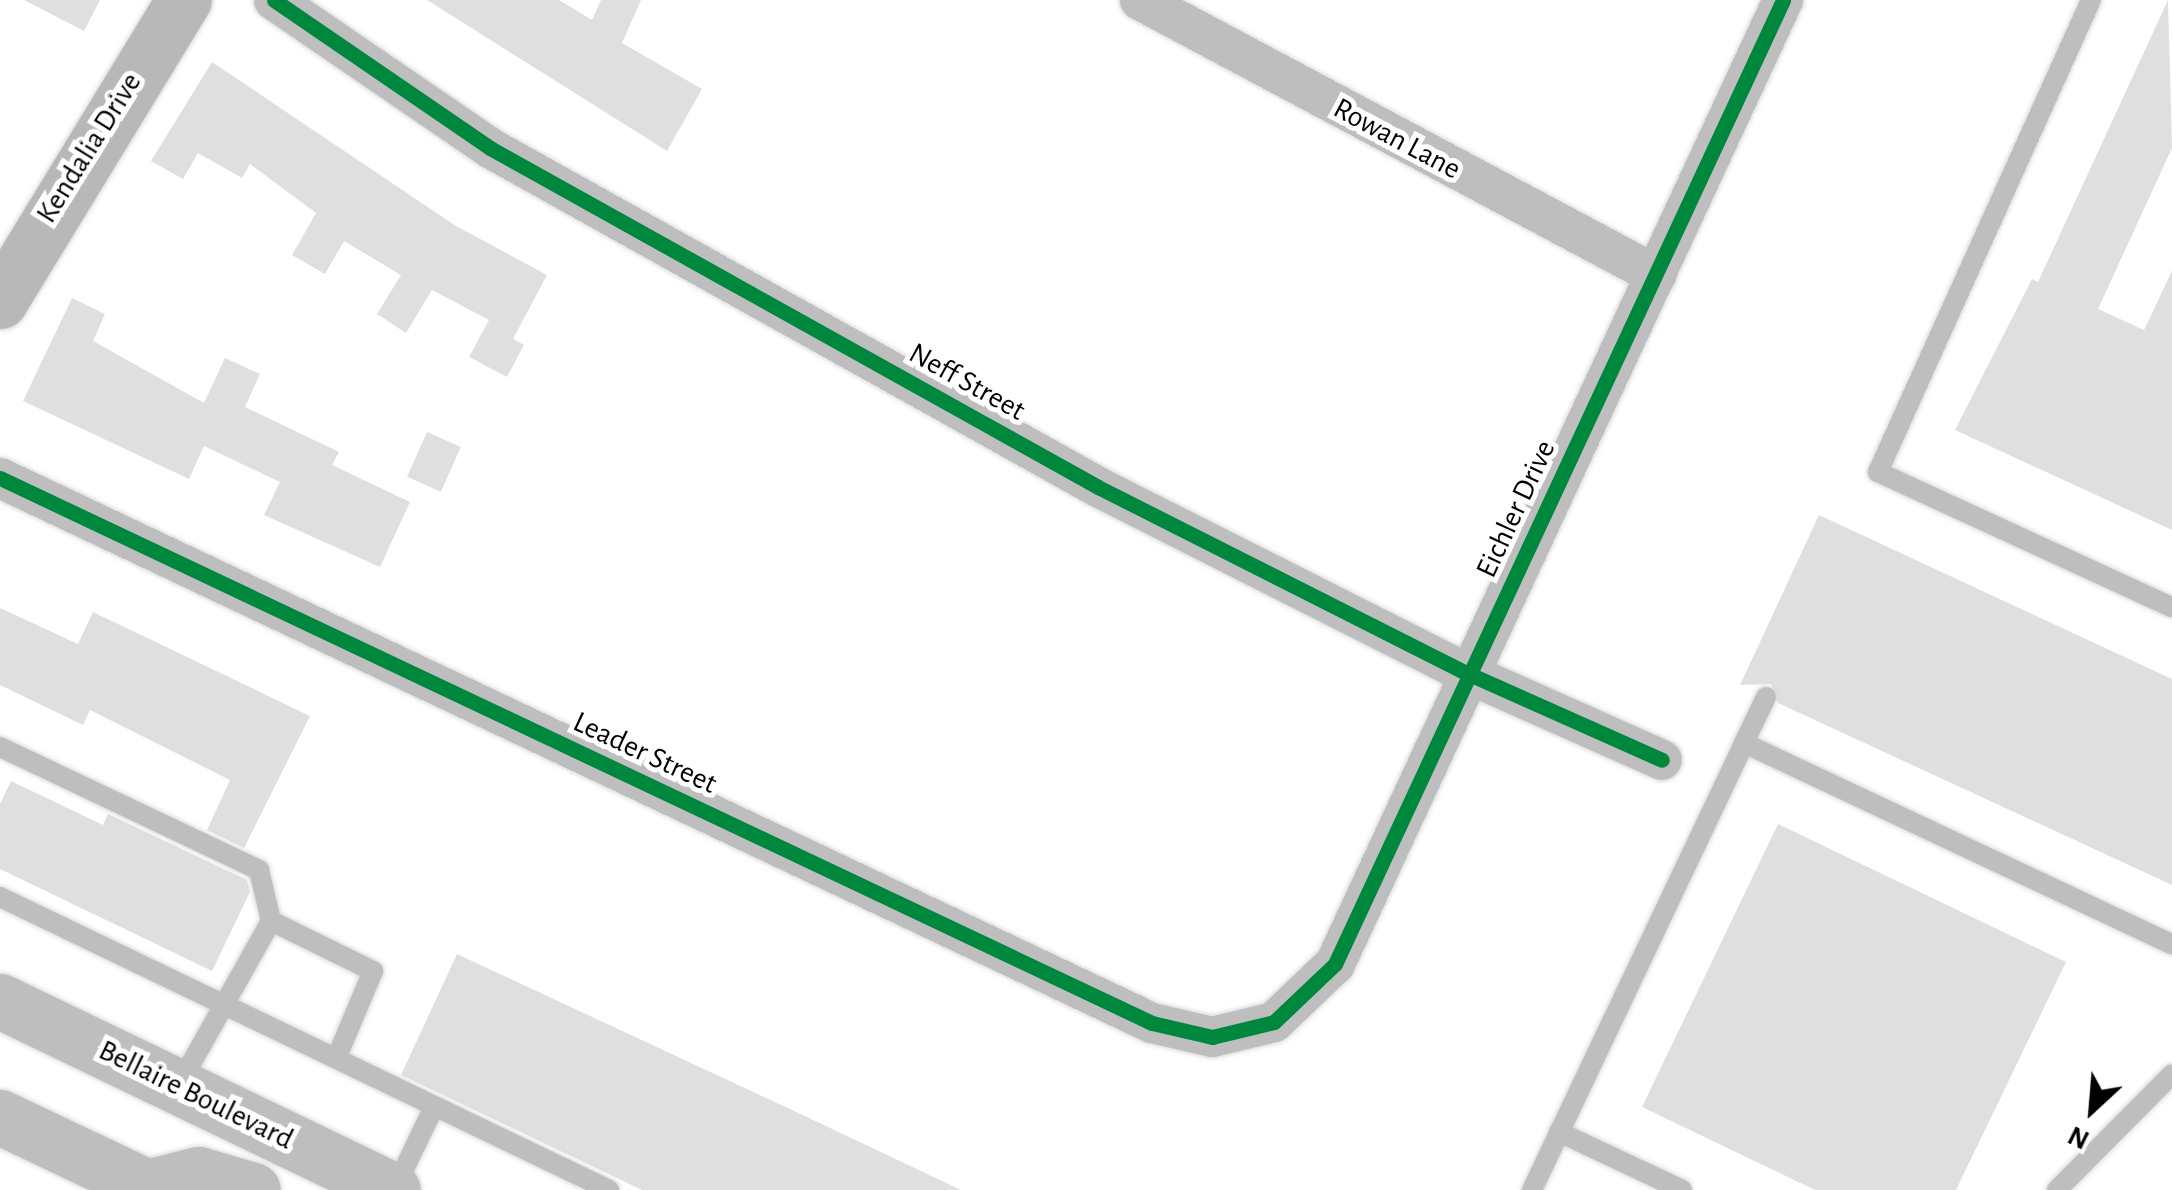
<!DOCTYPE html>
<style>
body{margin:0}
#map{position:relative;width:2172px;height:1190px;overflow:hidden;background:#fff;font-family:"Alegreya Sans",sans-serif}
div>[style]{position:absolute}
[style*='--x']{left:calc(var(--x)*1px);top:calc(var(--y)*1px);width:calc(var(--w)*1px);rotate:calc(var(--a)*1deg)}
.building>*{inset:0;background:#dfdfdf;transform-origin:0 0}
.roads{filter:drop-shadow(0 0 2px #dbdbdb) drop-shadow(0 0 2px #dbdbdb)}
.lane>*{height:20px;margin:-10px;padding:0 10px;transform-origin:10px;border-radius:10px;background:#bebebe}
.street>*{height:40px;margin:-20px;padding:0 20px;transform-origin:20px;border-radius:20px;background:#bebebe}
.secondary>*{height:55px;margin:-27.5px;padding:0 27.5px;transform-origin:27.5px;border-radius:27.5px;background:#b8b8b8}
.primary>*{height:55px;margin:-27.5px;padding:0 27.5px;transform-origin:27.5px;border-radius:27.5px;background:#bebebe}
.cycleway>*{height:15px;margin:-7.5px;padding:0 7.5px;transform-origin:7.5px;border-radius:7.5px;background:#00873e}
span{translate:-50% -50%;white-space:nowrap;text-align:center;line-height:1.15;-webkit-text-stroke:10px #fff;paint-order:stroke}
.street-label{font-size:30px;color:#000}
.north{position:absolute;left:2042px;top:1060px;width:100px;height:100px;-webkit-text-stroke:8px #fff;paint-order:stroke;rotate:206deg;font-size:28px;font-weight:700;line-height:40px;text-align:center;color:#000}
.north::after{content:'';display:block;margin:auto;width:35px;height:45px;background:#000;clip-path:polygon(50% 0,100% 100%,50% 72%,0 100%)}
</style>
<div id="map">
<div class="building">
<i style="clip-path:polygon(24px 0,100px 0,84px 31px)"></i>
<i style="clip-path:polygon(427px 0,559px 0,592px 20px,601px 0,641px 0,622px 43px,702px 89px,667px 151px)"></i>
<i style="clip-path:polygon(2168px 0,2172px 148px,2098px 309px,2144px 330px,2172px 271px,2172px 530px,1955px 430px,2032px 279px,2038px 282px)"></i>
<i style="clip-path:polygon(212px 62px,456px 226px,547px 275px,513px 339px,524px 345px,507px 377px,469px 357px,489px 320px,432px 290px,406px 333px,377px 314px,401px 275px,344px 241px,325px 274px,292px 255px,316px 213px,250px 164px,242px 178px,198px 153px,183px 179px,151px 161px)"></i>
<i style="clip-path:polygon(72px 298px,105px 314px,93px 341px,204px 403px,225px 358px,260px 374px,245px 407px,339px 452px,332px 465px,410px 502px,380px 567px,264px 515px,280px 482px,204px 446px,189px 479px,23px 401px)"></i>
<i style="left:427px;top:432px;width:37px;height:49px;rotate:24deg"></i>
<i style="clip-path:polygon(1819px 515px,2172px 679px,2172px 885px,1778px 703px,1771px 684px,1740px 685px)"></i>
<i style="clip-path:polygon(0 608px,78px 644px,93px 612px,310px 716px,244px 848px,207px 830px,230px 780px,90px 710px,83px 725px,0 685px)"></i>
<i style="clip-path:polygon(11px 781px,103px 825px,108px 814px,247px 880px,250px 892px,212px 971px,0 869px,0 804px)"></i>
<i style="clip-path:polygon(1778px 824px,2066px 962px,1956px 1190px,1815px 1190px,1642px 1107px)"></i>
<i style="clip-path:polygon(457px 954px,807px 1117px,961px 1190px,642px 1190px,401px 1075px)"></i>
</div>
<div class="roads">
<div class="lane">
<i style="--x:2091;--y:0;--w:518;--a:114.29"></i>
<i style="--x:1878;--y:472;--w:324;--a:24.7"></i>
<i style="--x:1744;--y:743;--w:51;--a:-64.4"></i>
<i style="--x:0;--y:747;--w:287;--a:25.4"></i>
<i style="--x:259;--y:870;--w:52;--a:76.8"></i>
<i style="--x:0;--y:897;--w:676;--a:25.69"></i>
<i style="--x:179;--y:1085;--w:188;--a:-60.7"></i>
<i style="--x:271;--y:921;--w:114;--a:26.1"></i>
<i style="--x:373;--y:971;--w:95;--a:112.8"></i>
<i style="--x:1559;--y:1132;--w:136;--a:25.2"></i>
<i style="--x:394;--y:1190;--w:92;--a:-64.3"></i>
<i style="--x:1532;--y:1190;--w:495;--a:-64.6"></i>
<i style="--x:1744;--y:743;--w:473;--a:25.2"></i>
<i style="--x:2057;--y:1190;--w:163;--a:-45.2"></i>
</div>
<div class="street">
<i style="--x:274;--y:0;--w:262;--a:34.4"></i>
<i style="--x:490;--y:148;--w:696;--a:29.14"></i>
<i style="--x:1098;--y:487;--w:415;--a:26.8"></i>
<i style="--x:1469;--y:674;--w:211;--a:24"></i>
<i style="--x:1140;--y:0;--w:585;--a:28.06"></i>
<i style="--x:0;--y:478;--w:1274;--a:25.32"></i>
<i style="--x:1152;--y:1023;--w:62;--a:13.1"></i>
<i style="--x:1212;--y:1037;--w:64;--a:-13.6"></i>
<i style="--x:1274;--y:1022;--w:84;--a:-43.6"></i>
<i style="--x:1335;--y:964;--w:1063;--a:-65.07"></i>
</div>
<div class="secondary">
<i style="--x:0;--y:301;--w:353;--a:-58.6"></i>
</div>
<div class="primary">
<i style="--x:0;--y:1001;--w:436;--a:25.7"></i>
<i style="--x:0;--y:1117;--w:170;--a:25.4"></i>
<i style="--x:147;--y:1187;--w:53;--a:-14.3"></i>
<i style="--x:198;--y:1174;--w:57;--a:16.2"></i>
</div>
</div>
<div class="cycleway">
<i style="--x:274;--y:0;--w:262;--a:34.4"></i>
<i style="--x:490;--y:148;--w:696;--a:29.14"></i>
<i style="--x:1098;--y:487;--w:415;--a:26.8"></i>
<i style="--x:1469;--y:674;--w:211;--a:24"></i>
<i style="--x:0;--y:478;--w:1274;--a:25.32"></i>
<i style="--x:1152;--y:1023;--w:62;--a:13.1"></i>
<i style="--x:1212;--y:1037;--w:64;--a:-13.6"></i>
<i style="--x:1274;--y:1022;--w:84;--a:-43.6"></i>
<i style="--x:1335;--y:964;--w:1063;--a:-65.07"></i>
</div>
<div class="street-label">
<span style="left:1397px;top:139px;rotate:28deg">Rowan Lane</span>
<span style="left:89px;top:148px;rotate:-58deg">Kendalia Drive</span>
<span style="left:967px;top:382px;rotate:29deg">Neff Street</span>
<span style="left:1516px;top:509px;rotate:-65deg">Eichler Drive</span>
<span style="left:645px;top:753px;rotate:25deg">Leader Street</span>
<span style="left:196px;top:1095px;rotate:26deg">Bellaire Boulevard</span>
</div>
<div class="north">N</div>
</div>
